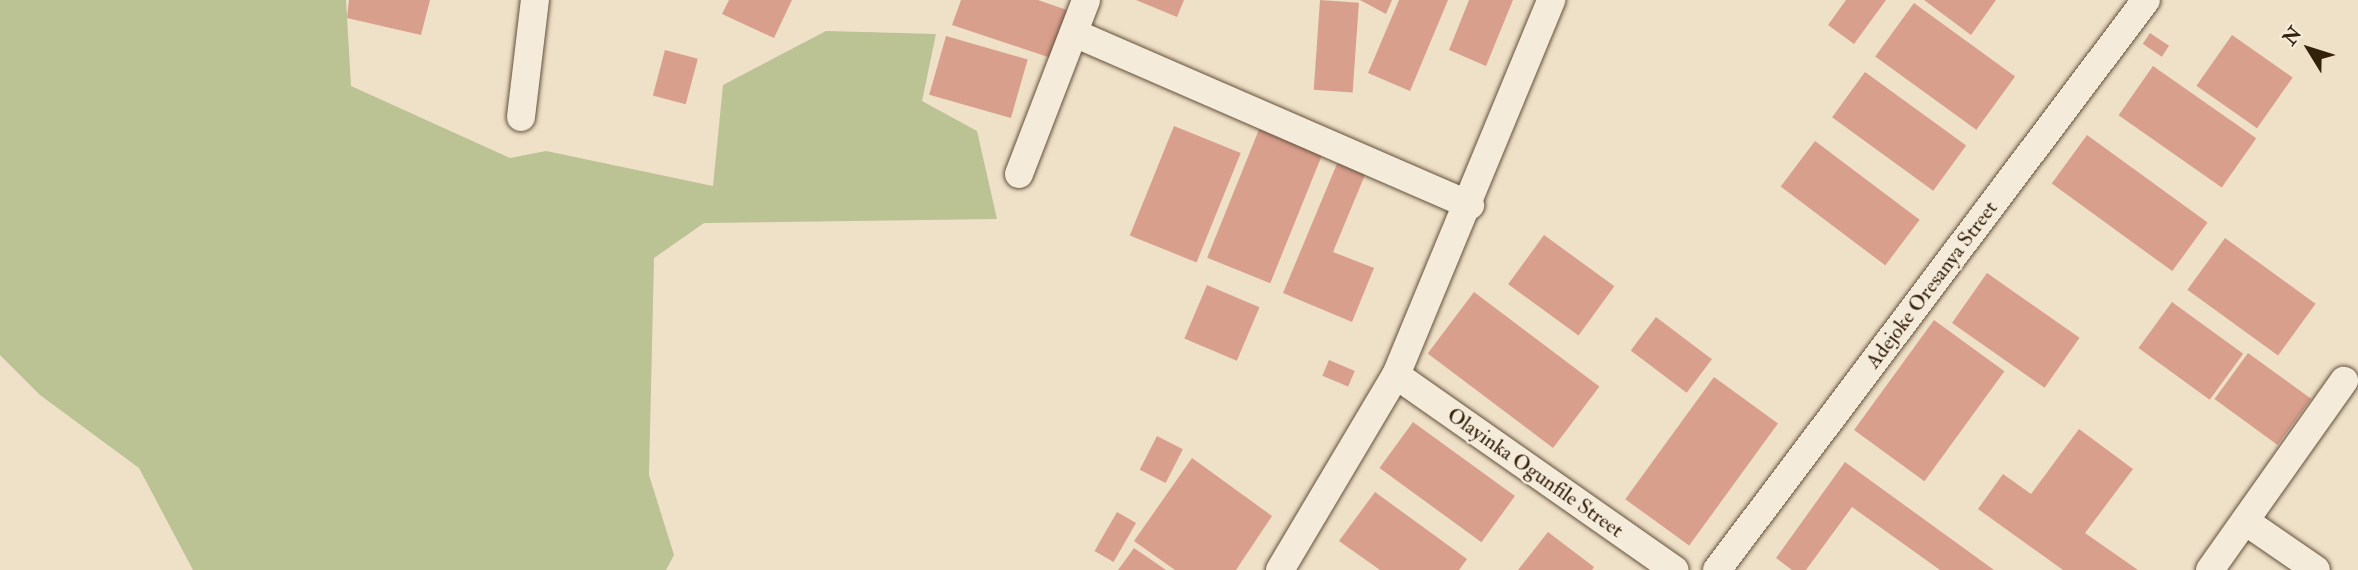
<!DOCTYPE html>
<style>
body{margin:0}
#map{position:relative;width:2358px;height:570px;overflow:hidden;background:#efe0c8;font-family:"IM FELL Double Pica",serif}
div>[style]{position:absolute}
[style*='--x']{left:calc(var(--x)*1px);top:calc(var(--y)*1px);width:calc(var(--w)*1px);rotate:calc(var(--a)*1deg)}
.green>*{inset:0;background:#bbc294}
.building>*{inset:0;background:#d99f8d;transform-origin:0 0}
.roads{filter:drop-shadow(0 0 2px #63513a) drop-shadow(0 0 2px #63513a)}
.street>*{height:28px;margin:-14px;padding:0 14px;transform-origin:14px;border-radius:14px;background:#f5ebdb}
span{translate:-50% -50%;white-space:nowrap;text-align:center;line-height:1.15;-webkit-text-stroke:5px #f5ebdb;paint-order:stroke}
.street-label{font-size:21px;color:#34210b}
.north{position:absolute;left:2274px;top:14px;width:70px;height:70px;-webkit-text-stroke:5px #f5ebdb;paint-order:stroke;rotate:308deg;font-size:19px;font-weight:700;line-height:28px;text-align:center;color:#34210b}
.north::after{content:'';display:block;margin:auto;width:24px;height:32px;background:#34210b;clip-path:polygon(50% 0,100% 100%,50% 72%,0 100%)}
</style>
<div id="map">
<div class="green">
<i style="clip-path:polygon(0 0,346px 0,351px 86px,510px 158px,546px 151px,713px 186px,723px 85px,826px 31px,936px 34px,922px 101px,977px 131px,997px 219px,704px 223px,654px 258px,649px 475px,674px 555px,666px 570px,193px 570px,139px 468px,40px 395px,0 355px)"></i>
</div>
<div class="building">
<i style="clip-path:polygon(349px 0,430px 0,421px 35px,347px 18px)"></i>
<i style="clip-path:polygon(729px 0,792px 0,774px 38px,722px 14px)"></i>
<i style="clip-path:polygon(961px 0,1038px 0,1067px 10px,1051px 58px,952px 25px)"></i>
<i style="clip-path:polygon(1136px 0,1184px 0,1177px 17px)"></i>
<i style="left:1320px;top:0;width:39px;height:90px;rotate:4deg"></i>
<i style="clip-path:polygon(1360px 0,1392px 0,1386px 14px)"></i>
<i style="clip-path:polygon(1399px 0,1448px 0,1410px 91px,1368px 73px)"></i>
<i style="clip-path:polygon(1469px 0,1513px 0,1486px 66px,1449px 50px)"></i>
<i style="clip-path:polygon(1846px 0,1886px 0,1854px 44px,1828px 25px)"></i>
<i style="clip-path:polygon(1924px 0,1996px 0,1971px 35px)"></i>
<i style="left:1914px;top:3px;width:125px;height:66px;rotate:36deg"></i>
<i style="left:2150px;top:33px;width:23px;height:13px;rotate:34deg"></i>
<i style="left:2232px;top:35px;width:74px;height:62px;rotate:35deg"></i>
<i style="left:946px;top:36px;width:85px;height:61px;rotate:16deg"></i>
<i style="left:665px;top:50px;width:34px;height:47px;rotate:15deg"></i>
<i style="left:2153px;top:66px;width:126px;height:60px;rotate:35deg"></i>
<i style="left:1865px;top:72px;width:125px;height:56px;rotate:36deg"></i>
<i style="left:1174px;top:126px;width:72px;height:118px;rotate:22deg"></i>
<i style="left:1260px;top:127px;width:68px;height:141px;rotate:22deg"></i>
<i style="left:2087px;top:135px;width:149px;height:60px;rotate:36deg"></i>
<i style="left:1815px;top:141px;width:131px;height:57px;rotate:37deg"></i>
<i style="clip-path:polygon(1339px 159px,1367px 170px,1333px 252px,1374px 268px,1352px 322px,1283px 293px)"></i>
<i style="left:1544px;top:235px;width:87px;height:61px;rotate:36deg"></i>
<i style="left:2225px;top:238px;width:112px;height:64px;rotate:36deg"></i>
<i style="left:1987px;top:273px;width:113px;height:61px;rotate:35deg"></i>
<i style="left:1207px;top:285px;width:57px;height:58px;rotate:23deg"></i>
<i style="left:1474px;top:292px;width:157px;height:77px;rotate:37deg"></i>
<i style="left:2172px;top:302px;width:88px;height:57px;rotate:36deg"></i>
<i style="left:1656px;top:317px;width:70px;height:42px;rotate:37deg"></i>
<i style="left:1934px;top:320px;width:87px;height:136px;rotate:36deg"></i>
<i style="left:2248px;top:353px;width:78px;height:57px;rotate:36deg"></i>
<i style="left:1329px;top:360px;width:28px;height:17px;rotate:23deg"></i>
<i style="left:1714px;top:377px;width:79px;height:151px;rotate:36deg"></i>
<i style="left:1413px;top:422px;width:126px;height:57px;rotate:36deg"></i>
<i style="clip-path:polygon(2079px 429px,2133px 469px,2085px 533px,2138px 570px,2063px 570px,1978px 509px,2003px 474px,2031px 494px)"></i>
<i style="left:1157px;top:436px;width:29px;height:38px;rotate:27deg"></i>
<i style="clip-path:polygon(1192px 458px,1272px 516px,1236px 570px,1175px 570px,1134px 541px)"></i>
<i style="clip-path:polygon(1845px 462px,1994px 570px,1940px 570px,1852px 507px,1806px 570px,1792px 570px,1776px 558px)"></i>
<i style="clip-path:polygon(1375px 492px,1467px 559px,1459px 570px,1380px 570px,1339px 541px)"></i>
<i style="left:1117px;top:512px;width:22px;height:45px;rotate:30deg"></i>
<i style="clip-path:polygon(1548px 532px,1594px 567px,1592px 570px,1518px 570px)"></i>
<i style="clip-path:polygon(1134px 548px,1166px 570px,1118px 570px)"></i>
</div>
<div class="roads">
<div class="street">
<i style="--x:1074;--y:33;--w:432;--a:23.5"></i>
<i style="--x:521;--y:117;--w:118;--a:-83.2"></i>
<i style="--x:1019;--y:174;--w:186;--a:-68.9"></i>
<i style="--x:1396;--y:375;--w:340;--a:35"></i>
<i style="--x:2245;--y:521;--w:86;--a:34.6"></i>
<i style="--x:1280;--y:570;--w:227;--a:-59.3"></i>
<i style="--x:1396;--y:375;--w:406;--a:-67.5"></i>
<i style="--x:1717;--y:570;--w:713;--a:-53.03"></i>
<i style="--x:2210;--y:570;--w:232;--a:-54.7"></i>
</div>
</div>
<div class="street-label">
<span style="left:1932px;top:285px;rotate:-53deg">Adejoke Oresanya Street</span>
<span style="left:1535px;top:473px;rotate:35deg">Olayinka Ogunfile Street</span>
</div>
<div class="north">N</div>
</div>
